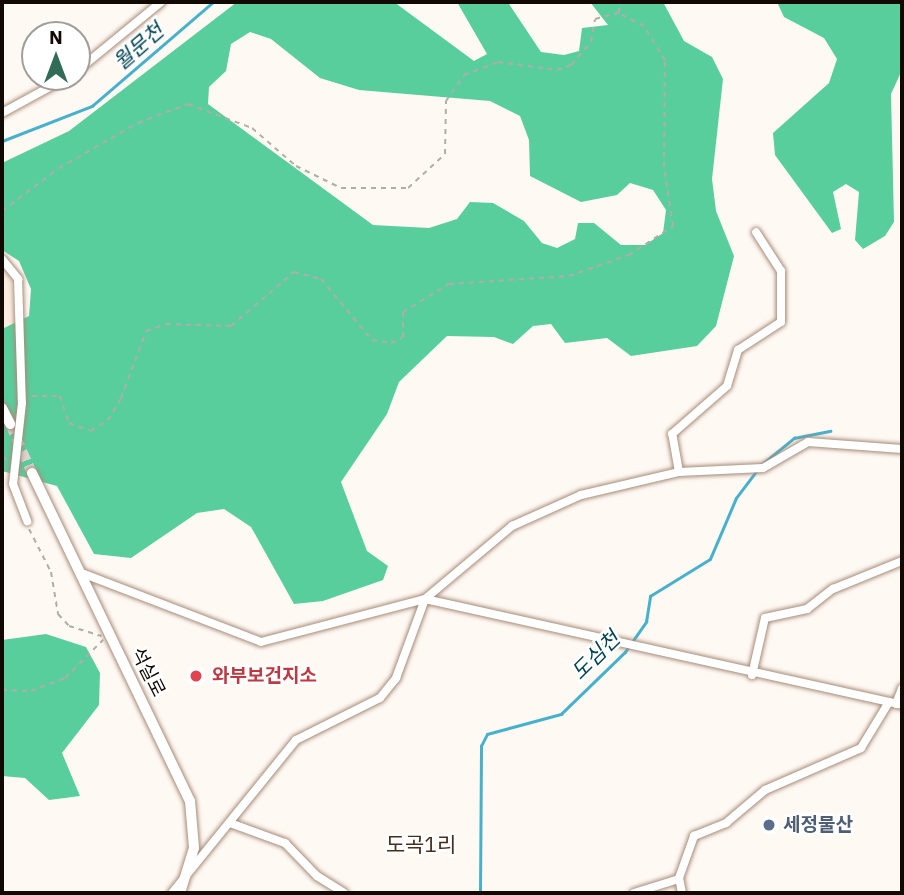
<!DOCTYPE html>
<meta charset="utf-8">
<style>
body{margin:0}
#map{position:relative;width:904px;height:895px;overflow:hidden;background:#fff9f4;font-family:"IBM Plex Sans","Noto Sans KR",sans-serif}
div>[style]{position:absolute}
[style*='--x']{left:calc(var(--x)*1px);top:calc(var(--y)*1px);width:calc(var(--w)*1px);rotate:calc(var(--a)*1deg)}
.built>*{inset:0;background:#fcede2}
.forest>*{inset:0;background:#58ce9c}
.stream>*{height:2.5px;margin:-1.25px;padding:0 1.25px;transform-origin:1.25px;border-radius:1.25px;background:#47b1cd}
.tertiary-tunnel>*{height:10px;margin-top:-5px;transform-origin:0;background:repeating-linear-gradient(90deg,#dbd5d0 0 10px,transparent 0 15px)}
.path>*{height:2px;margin-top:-1px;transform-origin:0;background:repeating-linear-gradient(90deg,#b3aca7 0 5px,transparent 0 10px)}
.roads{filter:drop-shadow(0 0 2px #a78c78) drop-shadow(0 0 2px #a78c78)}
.minor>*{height:8px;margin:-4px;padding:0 4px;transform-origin:4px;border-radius:4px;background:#fff}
.tertiary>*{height:10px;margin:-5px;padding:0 5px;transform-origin:5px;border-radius:5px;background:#fff}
.dots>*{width:19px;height:19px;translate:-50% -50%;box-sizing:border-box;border:4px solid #fff;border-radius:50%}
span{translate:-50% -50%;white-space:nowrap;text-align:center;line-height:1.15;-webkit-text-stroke:5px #fff;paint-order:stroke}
.street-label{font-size:19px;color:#120904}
.health-label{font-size:19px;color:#be3a42;font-weight:700}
.left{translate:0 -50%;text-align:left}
.service-label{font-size:19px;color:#4e5e75;font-weight:700}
.water-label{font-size:21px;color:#004352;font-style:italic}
.neighbourhood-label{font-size:21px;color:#452f1d}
.frame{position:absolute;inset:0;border:4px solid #120904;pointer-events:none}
.north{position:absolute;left:21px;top:21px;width:70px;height:70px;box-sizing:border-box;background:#fff;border:2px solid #a09d9b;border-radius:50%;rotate:0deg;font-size:19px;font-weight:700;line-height:28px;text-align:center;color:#120904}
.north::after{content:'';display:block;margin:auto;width:24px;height:32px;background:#306c57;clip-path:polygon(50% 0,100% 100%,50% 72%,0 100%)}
</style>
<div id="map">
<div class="built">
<i style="clip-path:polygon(2px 268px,11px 278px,14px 324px,2px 329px)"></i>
</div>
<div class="forest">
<i style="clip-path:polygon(evenodd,237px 2px,394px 2px,474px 61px,487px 54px,457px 2px,509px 4px,541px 52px,564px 55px,579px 51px,582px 28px,608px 25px,590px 2px,663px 2px,684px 41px,712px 57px,723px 79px,712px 179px,716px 211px,734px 256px,716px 326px,697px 346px,631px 356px,607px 338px,565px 343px,551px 324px,533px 326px,513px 344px,494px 337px,447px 336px,399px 382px,387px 414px,341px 482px,367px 551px,388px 566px,383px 580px,323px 601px,294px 604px,251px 527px,224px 509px,197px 513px,131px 558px,94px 554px,57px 486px,2px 471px,2px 329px,29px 316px,31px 289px,19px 261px,2px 250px,2px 163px,69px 131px,237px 2px,250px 32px,271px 39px,320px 78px,359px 90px,490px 101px,520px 116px,529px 140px,530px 176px,581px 202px,617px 195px,630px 183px,653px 190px,666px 210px,663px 233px,645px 245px,621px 245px,594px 223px,578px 223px,575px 239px,557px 248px,542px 243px,524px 221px,493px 203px,470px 202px,457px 219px,429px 228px,373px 225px,208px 104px,209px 87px,226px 71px,231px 44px,250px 32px)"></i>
<i style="clip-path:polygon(777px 2px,902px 2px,902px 70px,891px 94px,894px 222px,885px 236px,863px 249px,855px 240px,859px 192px,846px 184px,833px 192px,841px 229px,832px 233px,775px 155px,773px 133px,829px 83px,837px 59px,824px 38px,784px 17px)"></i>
<i style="clip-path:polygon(46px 634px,86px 647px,100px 673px,99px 705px,62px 753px,80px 796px,49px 800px,25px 778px,2px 776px,2px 640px)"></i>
</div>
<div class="stream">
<i style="--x:2;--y:141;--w:97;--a:-21.3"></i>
<i style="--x:92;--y:106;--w:160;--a:-40.7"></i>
<i style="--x:761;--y:465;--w:43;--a:-39.3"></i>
<i style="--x:794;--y:438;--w:37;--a:-11"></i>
<i style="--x:480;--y:893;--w:147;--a:-89.6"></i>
<i style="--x:481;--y:746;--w:13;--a:-63"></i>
<i style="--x:487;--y:734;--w:77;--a:-15.1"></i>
<i style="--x:561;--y:714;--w:89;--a:-44.1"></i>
<i style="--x:625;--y:652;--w:37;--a:-55"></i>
<i style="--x:646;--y:622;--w:26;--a:-81"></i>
<i style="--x:650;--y:596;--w:70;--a:-31.7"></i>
<i style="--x:710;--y:559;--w:66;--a:-66.9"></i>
<i style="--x:736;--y:498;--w:35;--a:-53"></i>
</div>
<div class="tertiary-tunnel">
<i style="--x:10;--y:424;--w:54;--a:65.8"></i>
</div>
<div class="path">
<i style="--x:2;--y:211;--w:71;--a:-37"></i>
<i style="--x:59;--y:168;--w:91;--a:-29.7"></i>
<i style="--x:138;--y:123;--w:53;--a:-20.8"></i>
<i style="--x:188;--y:104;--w:68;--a:20.6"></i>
<i style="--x:252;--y:128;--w:58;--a:40.8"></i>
<i style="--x:296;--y:166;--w:50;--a:26.1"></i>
<i style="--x:341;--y:188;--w:67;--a:0"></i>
<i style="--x:408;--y:188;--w:50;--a:-42.6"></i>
<i style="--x:445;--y:154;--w:53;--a:-88.9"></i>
<i style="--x:446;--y:101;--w:32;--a:-55"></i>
<i style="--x:464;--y:75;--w:36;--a:-21"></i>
<i style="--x:498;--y:62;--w:60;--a:7.7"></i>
<i style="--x:557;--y:70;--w:15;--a:-20"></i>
<i style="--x:571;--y:65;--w:30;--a:-49"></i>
<i style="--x:591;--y:42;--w:23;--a:-80"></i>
<i style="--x:595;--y:19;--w:24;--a:-15"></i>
<i style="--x:32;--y:396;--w:28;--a:0"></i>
<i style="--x:60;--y:396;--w:28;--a:72"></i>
<i style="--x:69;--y:423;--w:23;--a:20"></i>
<i style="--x:91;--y:431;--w:20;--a:-33"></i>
<i style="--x:108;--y:420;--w:26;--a:-59"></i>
<i style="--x:121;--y:398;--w:72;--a:-69.5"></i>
<i style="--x:146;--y:331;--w:21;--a:-19"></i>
<i style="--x:166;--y:324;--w:65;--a:1.8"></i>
<i style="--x:231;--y:326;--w:83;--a:-40.6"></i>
<i style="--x:294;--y:272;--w:28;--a:15"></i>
<i style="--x:321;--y:279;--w:80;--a:50.1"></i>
<i style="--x:372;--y:340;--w:19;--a:9"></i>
<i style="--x:391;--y:343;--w:13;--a:-27"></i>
<i style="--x:403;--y:337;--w:25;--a:-90"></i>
<i style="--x:403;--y:312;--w:54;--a:-31.3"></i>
<i style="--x:449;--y:284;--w:120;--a:-3.8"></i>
<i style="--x:569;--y:276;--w:64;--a:-19.3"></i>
<i style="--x:629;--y:255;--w:53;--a:-33.4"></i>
<i style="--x:673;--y:226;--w:60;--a:-98.7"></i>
<i style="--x:664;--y:167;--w:107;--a:-89.5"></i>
<i style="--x:665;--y:60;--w:40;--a:-122"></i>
<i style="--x:644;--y:26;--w:28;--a:-153"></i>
<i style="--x:619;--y:13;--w:11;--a:-90"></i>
<i style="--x:2;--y:458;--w:6;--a:9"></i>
<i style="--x:29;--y:529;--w:48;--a:62.9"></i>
<i style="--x:51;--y:572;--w:43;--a:80.5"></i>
<i style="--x:58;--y:614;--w:16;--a:47"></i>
<i style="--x:69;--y:626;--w:34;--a:17"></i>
<i style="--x:2;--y:690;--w:29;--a:2"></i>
<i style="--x:31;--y:691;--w:36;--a:-21"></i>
<i style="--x:65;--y:678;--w:54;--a:-45"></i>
</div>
<div class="roads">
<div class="minor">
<i style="--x:77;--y:71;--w:109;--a:-39.4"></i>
<i style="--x:2;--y:113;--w:75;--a:-28.6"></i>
<i style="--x:2;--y:259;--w:26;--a:51"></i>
<i style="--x:18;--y:279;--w:124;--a:88.2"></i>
<i style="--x:22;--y:403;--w:81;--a:96.3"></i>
<i style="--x:13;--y:484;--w:40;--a:69"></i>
<i style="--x:679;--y:472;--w:39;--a:-100"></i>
<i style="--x:672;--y:434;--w:73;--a:-41.1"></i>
<i style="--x:727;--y:386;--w:38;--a:-73"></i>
<i style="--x:738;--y:350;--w:51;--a:-33.1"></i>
<i style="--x:781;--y:322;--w:51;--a:-90"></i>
<i style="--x:781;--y:271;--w:46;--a:-122.7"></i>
<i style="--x:79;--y:572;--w:195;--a:21"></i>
<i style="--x:261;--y:642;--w:170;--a:-14.7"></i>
<i style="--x:425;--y:599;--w:489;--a:12.5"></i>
<i style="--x:752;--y:675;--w:58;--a:-77.2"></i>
<i style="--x:765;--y:618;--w:43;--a:-12.1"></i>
<i style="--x:807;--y:609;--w:33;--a:-38"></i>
<i style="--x:833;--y:589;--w:74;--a:-22.1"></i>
<i style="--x:896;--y:704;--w:17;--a:-69"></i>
<i style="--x:230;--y:823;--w:59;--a:20"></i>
<i style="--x:285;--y:843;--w:46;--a:45.9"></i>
<i style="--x:317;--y:876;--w:32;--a:32"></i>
<i style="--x:172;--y:893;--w:197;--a:-51"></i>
<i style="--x:296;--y:740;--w:94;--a:-26.6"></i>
<i style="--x:380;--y:698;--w:26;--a:-51"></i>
<i style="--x:396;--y:678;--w:84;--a:-69.8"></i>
<i style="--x:425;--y:599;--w:114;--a:-40"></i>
<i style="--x:512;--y:526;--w:76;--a:-24.2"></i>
<i style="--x:581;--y:495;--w:101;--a:-13.2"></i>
<i style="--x:679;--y:472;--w:84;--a:-2.7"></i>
<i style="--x:763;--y:468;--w:52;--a:-30"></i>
<i style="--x:808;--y:442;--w:94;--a:4.3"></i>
<i style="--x:634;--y:893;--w:47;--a:-17.3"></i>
<i style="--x:682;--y:893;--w:15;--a:-101"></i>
<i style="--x:679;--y:878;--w:45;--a:-70.3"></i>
<i style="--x:694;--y:836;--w:35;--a:-22"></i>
<i style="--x:726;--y:823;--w:51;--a:-40.2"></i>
<i style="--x:765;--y:790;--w:105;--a:-23.6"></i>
<i style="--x:861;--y:748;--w:54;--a:-58.7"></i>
</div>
<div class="tertiary">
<i style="--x:2;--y:408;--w:18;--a:63"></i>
<i style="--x:32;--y:473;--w:364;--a:64.3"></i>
<i style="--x:190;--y:801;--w:47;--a:85.1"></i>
<i style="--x:194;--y:848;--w:47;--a:107.3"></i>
</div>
</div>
<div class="dots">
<i style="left:196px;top:676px;background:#e0444e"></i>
<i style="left:769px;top:825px;background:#5c6f8a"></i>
</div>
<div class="street-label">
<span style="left:148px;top:672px;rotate:63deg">석실로</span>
</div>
<div class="health-label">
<span class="left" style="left:212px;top:676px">와부보건지소</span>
</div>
<div class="service-label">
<span class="left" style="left:783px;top:825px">세정물산</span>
</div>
<div class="water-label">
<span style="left:138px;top:46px;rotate:-41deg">월문천</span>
<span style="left:595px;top:655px;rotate:-45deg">도심천</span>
</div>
<div class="neighbourhood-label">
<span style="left:421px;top:844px">도곡1리</span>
</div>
<div class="frame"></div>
<div class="north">N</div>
</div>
